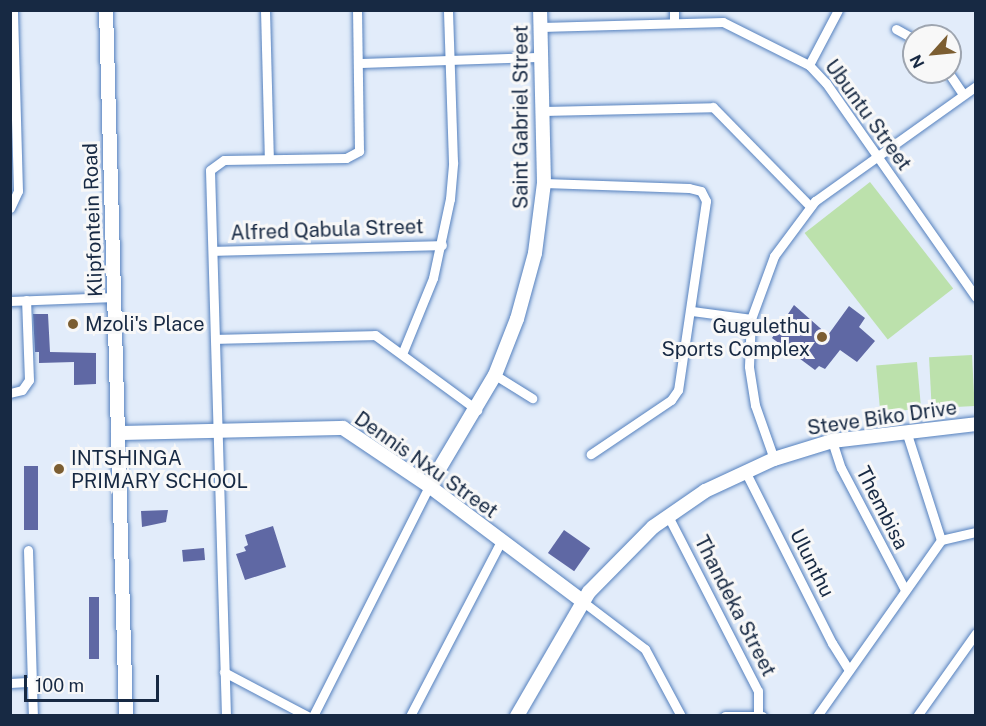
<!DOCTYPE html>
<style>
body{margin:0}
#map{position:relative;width:986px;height:726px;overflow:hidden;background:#e2ecfa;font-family:"Public Sans",sans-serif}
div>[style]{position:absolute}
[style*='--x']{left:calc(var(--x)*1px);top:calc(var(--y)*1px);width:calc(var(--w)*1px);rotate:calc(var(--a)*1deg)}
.green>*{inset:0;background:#bce1ac;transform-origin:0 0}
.building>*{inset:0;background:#5f68a4;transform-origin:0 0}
.roads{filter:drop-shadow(0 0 2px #5581be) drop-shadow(0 0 2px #5581be)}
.street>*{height:9px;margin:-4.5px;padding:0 4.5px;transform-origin:4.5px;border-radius:4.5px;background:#fff}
.secondary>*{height:14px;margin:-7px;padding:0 7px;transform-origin:7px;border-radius:7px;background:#fff}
.dots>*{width:16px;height:16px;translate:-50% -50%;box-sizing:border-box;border:3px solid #f8f8f8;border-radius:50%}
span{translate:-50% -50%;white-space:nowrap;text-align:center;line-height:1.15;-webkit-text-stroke:6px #f8f8f8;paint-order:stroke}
.street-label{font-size:20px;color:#172943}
.poi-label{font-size:20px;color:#172943}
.left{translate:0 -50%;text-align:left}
.right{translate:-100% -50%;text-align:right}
.frame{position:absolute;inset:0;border:12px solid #172943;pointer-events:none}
.north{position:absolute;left:902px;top:24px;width:60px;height:60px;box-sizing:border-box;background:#f8f8f8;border:2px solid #9ea5b0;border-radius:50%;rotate:243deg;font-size:16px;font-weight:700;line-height:24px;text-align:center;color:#172943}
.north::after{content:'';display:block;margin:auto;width:21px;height:27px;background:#7c5e32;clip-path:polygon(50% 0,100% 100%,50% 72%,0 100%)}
.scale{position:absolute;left:24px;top:675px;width:135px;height:27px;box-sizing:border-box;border:3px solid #172943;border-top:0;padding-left:8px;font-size:18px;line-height:21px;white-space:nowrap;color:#172943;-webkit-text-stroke:4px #f8f8f8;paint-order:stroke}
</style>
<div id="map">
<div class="green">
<i style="left:870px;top:182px;width:135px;height:83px;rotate:52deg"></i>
<i style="left:972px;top:355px;width:51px;height:43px;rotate:87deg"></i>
<i style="left:917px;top:362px;width:47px;height:41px;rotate:85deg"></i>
</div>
<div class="building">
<i style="clip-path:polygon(794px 305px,828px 335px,849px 306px,865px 318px,859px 327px,875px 341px,857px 362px,840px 350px,825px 369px,819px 366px,815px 370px,772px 338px)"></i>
<i style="clip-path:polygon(33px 314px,48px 314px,50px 352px,96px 353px,96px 384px,74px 385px,74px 362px,39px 363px,39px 352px,35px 352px)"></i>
<i style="left:24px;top:466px;width:14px;height:64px"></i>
<i style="clip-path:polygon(168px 510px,166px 522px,142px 527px,141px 511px)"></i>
<i style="clip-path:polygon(273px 526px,286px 567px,245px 580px,236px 554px,246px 551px,244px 547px,248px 545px,245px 535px)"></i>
<i style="left:564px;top:530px;width:32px;height:28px;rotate:35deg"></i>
<i style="left:204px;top:548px;width:12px;height:22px;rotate:85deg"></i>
<i style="left:89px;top:597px;width:10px;height:62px"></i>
</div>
<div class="roads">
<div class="street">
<i style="--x:265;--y:10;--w:149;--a:88.5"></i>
<i style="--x:674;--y:23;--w:13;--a:-90"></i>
<i style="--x:541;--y:27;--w:182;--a:-1.6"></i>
<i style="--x:723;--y:22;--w:96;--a:26.6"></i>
<i style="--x:809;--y:65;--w:25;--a:47"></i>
<i style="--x:826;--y:83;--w:261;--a:55"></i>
<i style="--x:896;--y:29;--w:21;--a:29"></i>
<i style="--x:358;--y:63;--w:182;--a:-1.9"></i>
<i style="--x:809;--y:65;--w:62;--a:-62.2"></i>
<i style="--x:948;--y:72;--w:27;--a:56"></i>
<i style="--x:543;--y:111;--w:170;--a:-1.3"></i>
<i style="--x:713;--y:107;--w:139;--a:45.6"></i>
<i style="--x:544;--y:183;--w:145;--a:2"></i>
<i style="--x:689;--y:188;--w:12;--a:14"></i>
<i style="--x:701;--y:191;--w:11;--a:63"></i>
<i style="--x:706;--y:201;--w:191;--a:98.4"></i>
<i style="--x:678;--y:390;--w:12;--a:125"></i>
<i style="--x:671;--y:400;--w:97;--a:146"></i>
<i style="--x:10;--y:208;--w:19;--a:-65"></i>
<i style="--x:18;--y:191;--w:181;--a:-91.6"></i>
<i style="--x:213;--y:251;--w:229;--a:-1.5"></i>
<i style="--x:10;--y:301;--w:105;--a:-2.2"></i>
<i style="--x:692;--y:311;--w:60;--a:7.7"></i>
<i style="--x:216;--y:339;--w:159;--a:-1.4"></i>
<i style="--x:375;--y:335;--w:127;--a:36.3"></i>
<i style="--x:402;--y:354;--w:82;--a:-67.8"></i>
<i style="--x:433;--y:278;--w:81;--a:-77.9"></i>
<i style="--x:450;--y:199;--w:37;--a:-85"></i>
<i style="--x:453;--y:162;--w:152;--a:-91.9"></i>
<i style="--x:495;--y:375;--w:44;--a:31.9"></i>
<i style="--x:10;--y:393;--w:12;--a:-14"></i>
<i style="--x:22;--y:390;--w:12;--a:-55"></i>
<i style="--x:29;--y:380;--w:80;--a:-92.1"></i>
<i style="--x:906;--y:431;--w:114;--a:72.2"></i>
<i style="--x:832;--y:441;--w:28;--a:72"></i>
<i style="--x:841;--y:468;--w:138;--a:62.3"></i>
<i style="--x:774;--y:459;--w:57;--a:-109.4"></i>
<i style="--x:755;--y:405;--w:39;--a:-99"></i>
<i style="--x:749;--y:366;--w:47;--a:-87.6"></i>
<i style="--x:751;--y:319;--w:67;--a:-69.9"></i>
<i style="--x:774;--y:256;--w:69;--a:-53.3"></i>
<i style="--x:815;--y:201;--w:198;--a:-35.5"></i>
<i style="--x:745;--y:471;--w:193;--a:63.2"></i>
<i style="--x:832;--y:643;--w:32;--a:58"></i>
<i style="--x:668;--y:516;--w:197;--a:62.8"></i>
<i style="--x:758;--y:691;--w:24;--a:90"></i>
<i style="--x:28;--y:550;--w:166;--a:88.3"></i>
<i style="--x:582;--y:601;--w:79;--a:37.3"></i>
<i style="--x:645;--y:649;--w:76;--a:61.8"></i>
<i style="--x:224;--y:672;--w:94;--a:27.9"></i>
<i style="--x:10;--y:683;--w:22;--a:-3"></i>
<i style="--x:226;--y:716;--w:546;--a:-91.68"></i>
<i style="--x:210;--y:170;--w:17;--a:-36"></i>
<i style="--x:224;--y:160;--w:122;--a:-0.9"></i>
<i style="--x:346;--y:158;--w:15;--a:-28"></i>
<i style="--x:359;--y:151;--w:141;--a:-90.8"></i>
<i style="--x:313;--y:716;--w:258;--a:-63.2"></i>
<i style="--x:410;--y:716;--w:197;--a:-62.5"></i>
<i style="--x:725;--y:716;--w:37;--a:0"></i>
<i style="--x:817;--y:716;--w:215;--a:-54.8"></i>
<i style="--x:941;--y:540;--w:36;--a:-13"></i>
<i style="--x:917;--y:716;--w:102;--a:-54.6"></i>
</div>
<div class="secondary">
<i style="--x:106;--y:10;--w:706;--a:88.38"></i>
<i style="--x:118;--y:433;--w:225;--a:-1.3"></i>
<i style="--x:343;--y:428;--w:104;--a:34"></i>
<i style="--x:429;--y:486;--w:191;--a:36.9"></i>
<i style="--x:429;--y:486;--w:129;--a:-59.3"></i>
<i style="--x:495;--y:375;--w:60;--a:-68.6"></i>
<i style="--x:517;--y:319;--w:68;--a:-74.7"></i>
<i style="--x:535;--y:253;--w:71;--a:-82.7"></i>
<i style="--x:544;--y:183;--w:173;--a:-91.3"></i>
<i style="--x:517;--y:716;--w:143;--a:-59.9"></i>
<i style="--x:589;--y:592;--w:91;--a:-45.4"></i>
<i style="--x:653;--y:527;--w:63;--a:-34.7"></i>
<i style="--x:705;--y:491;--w:76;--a:-24.9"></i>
<i style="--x:774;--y:459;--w:61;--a:-17.2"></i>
<i style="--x:832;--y:441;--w:145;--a:-6.7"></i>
</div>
</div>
<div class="dots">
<i style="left:73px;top:324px;background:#7c5e32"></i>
<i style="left:822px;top:337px;background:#7c5e32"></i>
<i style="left:59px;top:469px;background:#7c5e32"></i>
</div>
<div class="street-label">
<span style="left:868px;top:115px;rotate:54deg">Ubuntu Street</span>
<span style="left:521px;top:117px;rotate:-90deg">Saint Gabriel Street</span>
<span style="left:93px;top:220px;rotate:-92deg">Klipfontein Road</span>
<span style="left:327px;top:230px;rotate:-2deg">Alfred Qabula Street</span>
<span style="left:882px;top:418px;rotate:-8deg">Steve Biko Drive</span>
<span style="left:426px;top:465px;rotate:35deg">Dennis Nxu Street</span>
<span style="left:882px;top:508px;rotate:63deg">Thembisa</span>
<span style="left:812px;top:563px;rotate:63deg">Ulunthu</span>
<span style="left:735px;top:606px;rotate:63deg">Thandeka Street</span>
</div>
<div class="poi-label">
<span class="left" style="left:85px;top:324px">Mzoli's Place</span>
<span class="right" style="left:810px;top:338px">Gugulethu<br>Sports Complex</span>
<span class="left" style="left:71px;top:470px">INTSHINGA<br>PRIMARY SCHOOL</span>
</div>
<div class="frame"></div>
<div class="north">N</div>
<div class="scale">100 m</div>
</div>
